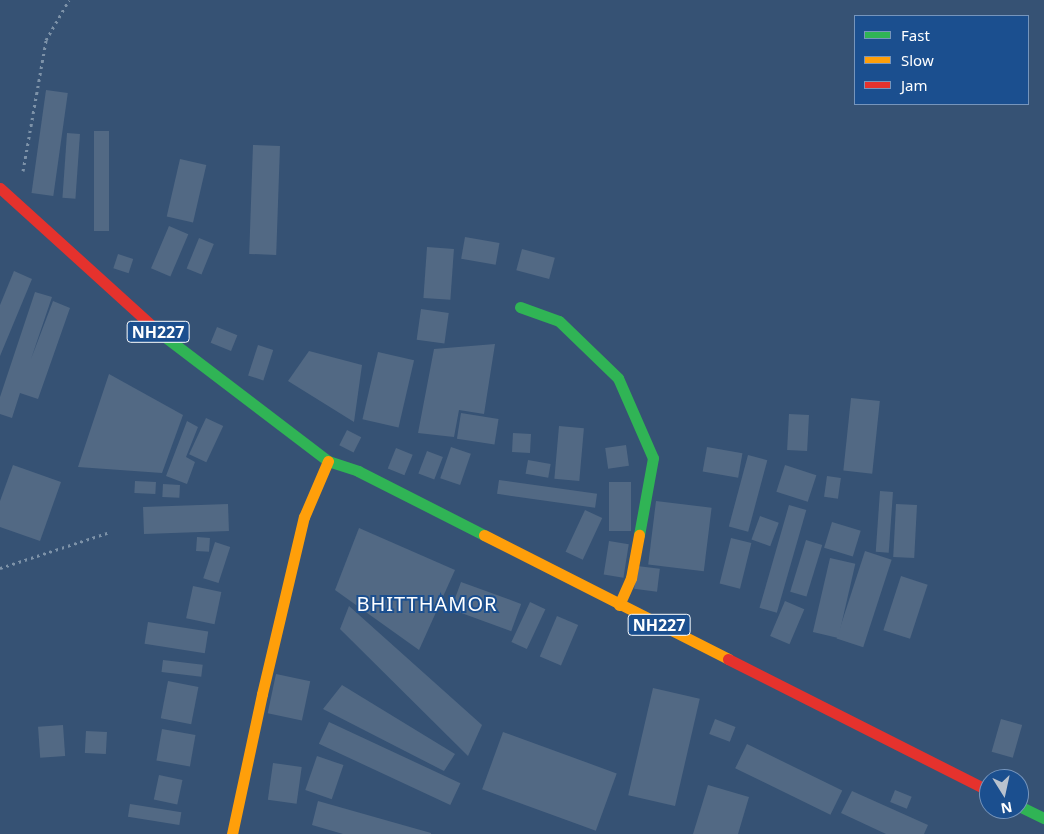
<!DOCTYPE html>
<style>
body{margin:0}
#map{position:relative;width:1044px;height:834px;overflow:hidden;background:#365274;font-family:"Noto Sans",sans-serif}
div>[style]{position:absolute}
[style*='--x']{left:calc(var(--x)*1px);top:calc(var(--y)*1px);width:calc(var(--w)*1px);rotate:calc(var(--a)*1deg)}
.building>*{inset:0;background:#526984;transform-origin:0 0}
.path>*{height:3px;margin-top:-1.5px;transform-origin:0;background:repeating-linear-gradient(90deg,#7d92a8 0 2.5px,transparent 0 6.5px)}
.fast>*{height:11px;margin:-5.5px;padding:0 5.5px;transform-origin:5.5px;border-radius:5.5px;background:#30b455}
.slow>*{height:11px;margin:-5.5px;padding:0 5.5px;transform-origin:5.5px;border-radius:5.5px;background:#ff9f0a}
.jam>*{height:11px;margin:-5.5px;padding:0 5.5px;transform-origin:5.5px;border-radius:5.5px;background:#e5322d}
span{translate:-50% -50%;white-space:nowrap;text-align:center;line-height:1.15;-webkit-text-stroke:4px #1b4f8f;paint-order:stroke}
.shield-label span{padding:1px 4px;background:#1b4f8f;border:1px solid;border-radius:4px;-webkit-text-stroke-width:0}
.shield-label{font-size:16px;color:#fff;font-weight:700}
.quarter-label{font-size:20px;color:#fff;letter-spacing:1px}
.legend{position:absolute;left:854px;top:15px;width:175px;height:90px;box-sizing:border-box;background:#1b4f8f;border:1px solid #7695bc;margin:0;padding:6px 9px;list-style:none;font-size:15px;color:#fff}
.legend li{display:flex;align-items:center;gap:10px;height:25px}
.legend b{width:25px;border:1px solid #7695bc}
.north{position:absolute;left:979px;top:769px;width:50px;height:50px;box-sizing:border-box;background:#1b4f8f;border:1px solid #7695bc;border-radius:50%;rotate:170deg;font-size:14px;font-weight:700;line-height:20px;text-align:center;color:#fff}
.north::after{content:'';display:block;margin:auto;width:18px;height:22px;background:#b9c2ce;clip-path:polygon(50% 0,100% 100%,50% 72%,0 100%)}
</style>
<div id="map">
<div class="building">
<i style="left:46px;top:90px;width:22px;height:104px;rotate:8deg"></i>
<i style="left:94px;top:131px;width:15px;height:100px"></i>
<i style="left:67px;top:133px;width:13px;height:65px;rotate:4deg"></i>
<i style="left:253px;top:145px;width:27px;height:109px;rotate:2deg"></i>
<i style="left:180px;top:159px;width:27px;height:59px;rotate:13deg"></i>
<i style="left:169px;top:226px;width:21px;height:46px;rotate:23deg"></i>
<i style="left:465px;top:237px;width:35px;height:22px;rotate:10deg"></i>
<i style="left:199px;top:238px;width:16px;height:33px;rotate:22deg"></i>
<i style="left:427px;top:247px;width:27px;height:51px;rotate:4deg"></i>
<i style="left:522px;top:249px;width:34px;height:22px;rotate:15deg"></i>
<i style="left:118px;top:254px;width:16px;height:15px;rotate:18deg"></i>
<i style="clip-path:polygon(14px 271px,32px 279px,0 356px,0 305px)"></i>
<i style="clip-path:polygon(35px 292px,52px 297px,31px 359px,53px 301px,70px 308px,38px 399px,20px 393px,12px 418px,0 414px,0 397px)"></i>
<i style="left:421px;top:309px;width:28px;height:31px;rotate:8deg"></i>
<i style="left:217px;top:327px;width:22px;height:17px;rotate:22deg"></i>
<i style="clip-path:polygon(495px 344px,484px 414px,459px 410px,454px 437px,418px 433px,434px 349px)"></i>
<i style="left:258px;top:345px;width:16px;height:32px;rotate:18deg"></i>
<i style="clip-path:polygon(309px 351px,362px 365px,354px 422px,288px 381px)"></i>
<i style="left:378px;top:352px;width:37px;height:69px;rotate:13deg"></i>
<i style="clip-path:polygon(109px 374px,183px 415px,162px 473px,78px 467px)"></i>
<i style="left:851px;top:398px;width:29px;height:73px;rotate:6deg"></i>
<i style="left:461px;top:413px;width:38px;height:26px;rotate:9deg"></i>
<i style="left:789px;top:414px;width:20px;height:36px;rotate:3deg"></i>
<i style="left:206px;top:418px;width:19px;height:40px;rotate:25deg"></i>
<i style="clip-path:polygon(187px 421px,198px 427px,186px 457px,195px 462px,187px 484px,166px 476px)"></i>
<i style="left:559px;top:426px;width:25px;height:53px;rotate:5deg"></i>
<i style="left:347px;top:430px;width:16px;height:17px;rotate:27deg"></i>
<i style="left:513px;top:433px;width:18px;height:19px;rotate:3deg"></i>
<i style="left:626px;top:445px;width:21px;height:21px;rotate:82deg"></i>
<i style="left:451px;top:447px;width:21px;height:33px;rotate:19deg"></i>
<i style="left:707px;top:447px;width:36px;height:25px;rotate:10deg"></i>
<i style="left:396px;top:448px;width:18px;height:22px;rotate:22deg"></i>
<i style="left:427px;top:451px;width:17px;height:24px;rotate:21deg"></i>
<i style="left:748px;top:455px;width:20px;height:74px;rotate:15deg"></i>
<i style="left:528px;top:460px;width:23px;height:14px;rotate:10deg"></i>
<i style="clip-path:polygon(13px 465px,61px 482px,40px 541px,0 527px,0 501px)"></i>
<i style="left:785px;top:465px;width:33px;height:28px;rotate:18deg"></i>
<i style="left:827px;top:476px;width:14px;height:21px;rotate:8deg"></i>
<i style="left:499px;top:480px;width:99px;height:14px;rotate:8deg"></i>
<i style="left:135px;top:481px;width:21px;height:12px;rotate:3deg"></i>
<i style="left:609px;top:482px;width:22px;height:49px"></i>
<i style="left:163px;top:484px;width:17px;height:13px;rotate:3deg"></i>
<i style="left:880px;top:491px;width:13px;height:61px;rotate:4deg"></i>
<i style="left:656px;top:501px;width:56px;height:64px;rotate:7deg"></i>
<i style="left:228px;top:504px;width:27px;height:85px;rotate:88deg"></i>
<i style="left:896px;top:504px;width:21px;height:53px;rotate:3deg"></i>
<i style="left:789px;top:505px;width:18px;height:107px;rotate:16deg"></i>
<i style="left:585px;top:510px;width:19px;height:46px;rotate:25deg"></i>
<i style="left:760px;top:516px;width:20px;height:25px;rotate:20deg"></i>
<i style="left:832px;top:522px;width:30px;height:27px;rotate:17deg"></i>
<i style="clip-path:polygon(359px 528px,455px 570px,419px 650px,335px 590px)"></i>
<i style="left:197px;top:537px;width:13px;height:14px;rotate:4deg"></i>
<i style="left:731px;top:538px;width:21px;height:47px;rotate:14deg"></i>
<i style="left:806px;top:540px;width:17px;height:54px;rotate:17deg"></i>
<i style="left:609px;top:541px;width:20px;height:34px;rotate:9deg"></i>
<i style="left:215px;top:542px;width:16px;height:38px;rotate:18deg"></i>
<i style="left:865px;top:551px;width:28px;height:92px;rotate:18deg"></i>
<i style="left:830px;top:558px;width:26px;height:76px;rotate:13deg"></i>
<i style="left:637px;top:566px;width:23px;height:23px;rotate:7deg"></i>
<i style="left:901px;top:576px;width:28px;height:57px;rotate:18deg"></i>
<i style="left:461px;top:582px;width:64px;height:29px;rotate:20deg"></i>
<i style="left:193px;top:586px;width:29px;height:33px;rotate:12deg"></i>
<i style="left:785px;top:601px;width:21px;height:38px;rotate:23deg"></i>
<i style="left:530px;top:602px;width:17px;height:44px;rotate:25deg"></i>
<i style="clip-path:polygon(349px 606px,482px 725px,468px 756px,340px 629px)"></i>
<i style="left:557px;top:616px;width:23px;height:44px;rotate:23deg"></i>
<i style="left:148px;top:622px;width:61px;height:22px;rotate:9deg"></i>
<i style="left:163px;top:660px;width:40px;height:12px;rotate:7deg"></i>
<i style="left:276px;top:674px;width:35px;height:40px;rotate:12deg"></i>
<i style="left:168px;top:681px;width:31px;height:38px;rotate:11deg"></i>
<i style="clip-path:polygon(342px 685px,455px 754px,444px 771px,323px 709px)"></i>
<i style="left:653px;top:688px;width:48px;height:110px;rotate:13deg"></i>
<i style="left:715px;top:719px;width:22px;height:16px;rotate:21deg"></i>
<i style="left:1001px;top:719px;width:22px;height:34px;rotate:16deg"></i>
<i style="left:329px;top:722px;width:145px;height:24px;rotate:25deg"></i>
<i style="left:63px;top:725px;width:31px;height:25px;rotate:86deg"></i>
<i style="left:162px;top:729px;width:34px;height:32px;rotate:10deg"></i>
<i style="left:86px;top:731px;width:21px;height:22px;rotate:3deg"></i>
<i style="left:503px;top:732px;width:121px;height:61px;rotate:20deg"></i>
<i style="left:747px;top:744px;width:106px;height:27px;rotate:26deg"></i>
<i style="left:317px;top:756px;width:28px;height:36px;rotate:19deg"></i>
<i style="left:273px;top:763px;width:29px;height:37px;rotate:8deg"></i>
<i style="left:159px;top:775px;width:24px;height:25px;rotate:12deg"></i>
<i style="clip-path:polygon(708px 785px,749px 797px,738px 834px,693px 834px)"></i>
<i style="left:895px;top:790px;width:18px;height:13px;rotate:22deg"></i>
<i style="clip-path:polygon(852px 791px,928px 825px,924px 834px,886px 834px,841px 813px)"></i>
<i style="clip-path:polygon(318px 801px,431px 833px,431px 834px,343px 834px,312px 825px)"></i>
<i style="left:130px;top:804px;width:52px;height:13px;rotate:9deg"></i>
</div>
<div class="path">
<i style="--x:23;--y:171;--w:133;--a:-80"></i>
<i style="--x:46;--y:40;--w:46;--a:-60.1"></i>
<i style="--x:0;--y:568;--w:113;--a:-18.1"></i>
</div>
<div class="fast">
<i style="--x:520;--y:307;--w:41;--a:19.7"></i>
<i style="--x:559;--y:321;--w:82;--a:44"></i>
<i style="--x:618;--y:378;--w:87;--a:66.4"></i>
<i style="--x:653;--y:458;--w:78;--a:100.3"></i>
<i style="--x:160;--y:333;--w:211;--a:37.3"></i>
<i style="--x:328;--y:461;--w:32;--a:18"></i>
<i style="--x:358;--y:471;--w:141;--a:26.9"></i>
<i style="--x:1019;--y:806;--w:28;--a:26"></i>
</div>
<div class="slow">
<i style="--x:484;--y:535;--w:274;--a:26.9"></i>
<i style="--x:619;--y:605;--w:30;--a:-66"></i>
<i style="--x:631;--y:578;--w:44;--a:-79.5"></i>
<i style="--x:232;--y:834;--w:143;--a:-77.9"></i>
<i style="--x:262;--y:694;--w:182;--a:-76.7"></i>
<i style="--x:304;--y:517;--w:61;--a:-66.8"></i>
</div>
<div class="jam">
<i style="--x:0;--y:188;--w:216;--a:42.2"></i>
<i style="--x:728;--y:659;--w:292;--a:26.8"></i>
</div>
<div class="shield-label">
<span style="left:158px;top:332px">NH227</span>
<span style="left:659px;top:625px">NH227</span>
</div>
<div class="quarter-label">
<span style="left:427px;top:603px">BHITTHAMOR</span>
</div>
<ul class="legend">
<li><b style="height:6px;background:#30b455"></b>Fast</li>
<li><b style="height:6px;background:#ff9f0a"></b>Slow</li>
<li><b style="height:6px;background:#e5322d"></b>Jam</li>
</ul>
<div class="north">N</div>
</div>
